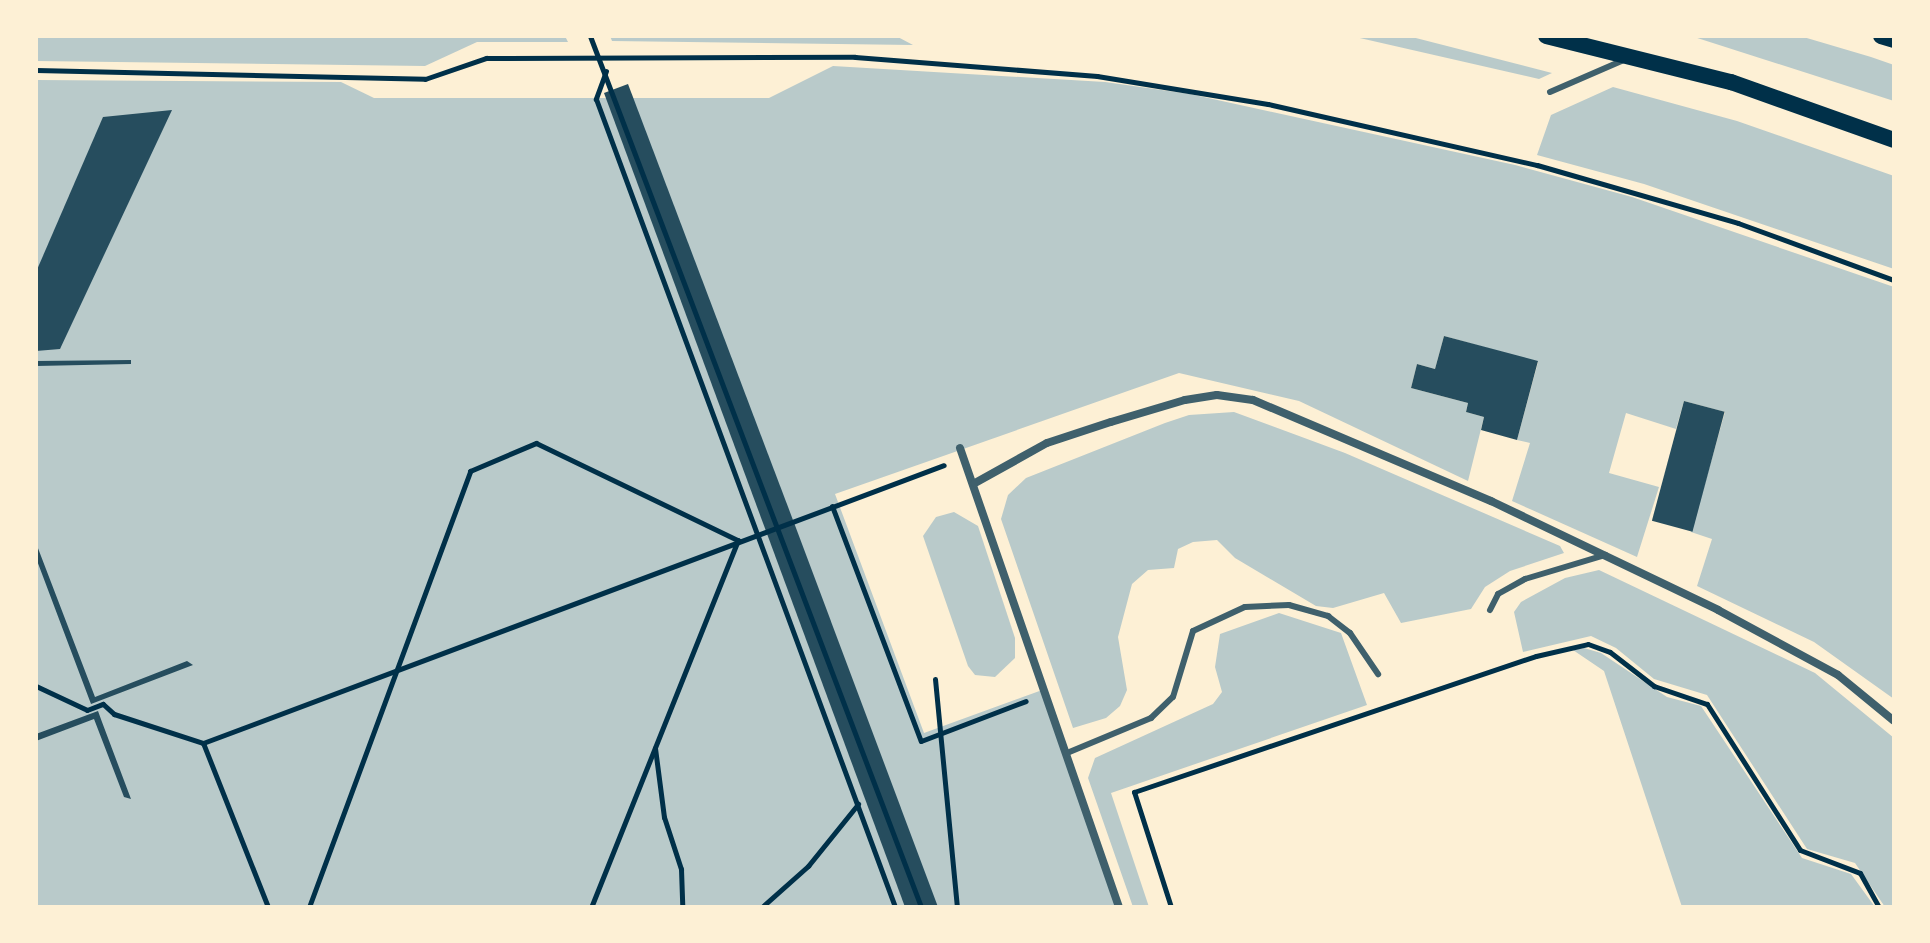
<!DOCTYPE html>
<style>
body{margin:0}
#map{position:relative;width:1930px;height:943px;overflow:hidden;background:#fdf0d5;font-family:Rubik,sans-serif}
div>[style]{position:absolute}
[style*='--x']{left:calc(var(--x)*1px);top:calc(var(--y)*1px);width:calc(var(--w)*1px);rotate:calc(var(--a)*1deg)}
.green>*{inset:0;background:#b9caca}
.building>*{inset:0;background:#264d5e;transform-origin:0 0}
.path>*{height:5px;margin:-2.5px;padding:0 2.5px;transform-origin:2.5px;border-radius:2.5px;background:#003049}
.service>*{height:6px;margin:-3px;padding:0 3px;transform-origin:3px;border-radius:3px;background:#3f606c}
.minor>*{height:8px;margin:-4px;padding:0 4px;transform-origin:4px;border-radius:4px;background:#3f606c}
.secondary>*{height:16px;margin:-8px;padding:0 8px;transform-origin:8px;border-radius:8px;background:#003049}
span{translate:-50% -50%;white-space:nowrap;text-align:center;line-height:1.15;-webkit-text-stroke:8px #fdf0d5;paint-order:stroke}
.frame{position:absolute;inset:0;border:38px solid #fdf0d5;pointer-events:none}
</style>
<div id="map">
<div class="green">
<i style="clip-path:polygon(36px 36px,565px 36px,568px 42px,477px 42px,425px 66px,36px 61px)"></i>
<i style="clip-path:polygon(610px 36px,896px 36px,913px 45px,612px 41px)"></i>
<i style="clip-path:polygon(1351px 36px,1408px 36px,1552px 73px,1539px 79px)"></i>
<i style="clip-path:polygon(1691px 36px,1800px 36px,1871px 57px,1894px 65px,1894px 101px)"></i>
<i style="clip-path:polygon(833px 66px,1105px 82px,1190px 94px,1515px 165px,1632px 197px,1894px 287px,1894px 699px,1814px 642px,1697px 586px,1712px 539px,1691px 532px,1725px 412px,1684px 401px,1676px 429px,1626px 413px,1609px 473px,1659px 487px,1637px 557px,1512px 501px,1530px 443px,1517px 440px,1538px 362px,1444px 336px,1435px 369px,1417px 364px,1411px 388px,1468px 403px,1466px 412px,1484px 417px,1468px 481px,1299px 401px,1179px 373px,835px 494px,924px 733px,1045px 689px,1119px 907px,36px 907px,36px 80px,341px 82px,374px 98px,769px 98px)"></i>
<i style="clip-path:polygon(1613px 87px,1737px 121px,1894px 176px,1894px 269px,1644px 184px,1537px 155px,1551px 115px)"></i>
<i style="clip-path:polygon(1234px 412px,1345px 453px,1560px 546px,1564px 553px,1510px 571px,1485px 587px,1471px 609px,1401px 623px,1384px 593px,1333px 608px,1316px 606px,1235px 558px,1217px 540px,1193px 542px,1178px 549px,1174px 568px,1148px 570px,1132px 584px,1118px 637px,1127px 690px,1120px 706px,1106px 718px,1073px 728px,1001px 519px,1008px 495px,1026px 478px,1165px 423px,1189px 415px)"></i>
<i style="clip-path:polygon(954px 512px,978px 526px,1015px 638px,1015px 658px,995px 677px,975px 675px,968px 666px,923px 536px,936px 517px)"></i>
<i style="clip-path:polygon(1599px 570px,1815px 673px,1894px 738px,1894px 907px,1885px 907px,1855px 863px,1807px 849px,1707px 695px,1654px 679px,1616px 648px,1591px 636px,1523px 652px,1514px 612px,1521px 602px,1565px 578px)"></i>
<i style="clip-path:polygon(1279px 613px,1341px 633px,1367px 705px,1111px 793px,1149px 907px,1133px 907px,1088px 778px,1095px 758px,1213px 704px,1222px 692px,1215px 667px,1220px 634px)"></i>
<i style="clip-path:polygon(1584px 648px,1601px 653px,1667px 697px,1701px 706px,1802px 858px,1851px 874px,1875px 907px,1682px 907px,1604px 671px,1573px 650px)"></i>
</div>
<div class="building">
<i style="clip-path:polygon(628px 84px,796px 528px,938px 907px,905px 907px,604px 93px)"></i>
<i style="clip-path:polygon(172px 110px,60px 349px,36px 351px,36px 272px,103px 117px)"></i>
<i style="clip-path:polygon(1444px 336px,1538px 361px,1517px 440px,1481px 430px,1484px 417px,1466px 412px,1468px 403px,1411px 388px,1417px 364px,1435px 369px)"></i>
<i style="clip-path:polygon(131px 360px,131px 364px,36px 366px,36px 361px)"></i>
<i style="left:1684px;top:401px;width:42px;height:124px;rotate:15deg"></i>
<i style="clip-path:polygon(36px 543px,95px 697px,187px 661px,193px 665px,91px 704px,36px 558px)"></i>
<i style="clip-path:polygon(98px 711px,102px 722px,131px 799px,124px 797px,94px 719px,36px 741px,36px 734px)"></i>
</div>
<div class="path">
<i style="--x:590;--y:36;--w:932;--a:69.19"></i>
<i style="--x:36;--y:70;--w:389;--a:1.3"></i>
<i style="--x:425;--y:79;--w:65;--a:-19"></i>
<i style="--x:486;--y:58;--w:369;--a:-0.2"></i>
<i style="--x:855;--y:57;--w:243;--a:4.5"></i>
<i style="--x:1097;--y:76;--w:173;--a:9.3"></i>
<i style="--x:1268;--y:104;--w:276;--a:12.8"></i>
<i style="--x:1537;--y:165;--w:209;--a:16.1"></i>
<i style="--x:1738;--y:223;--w:166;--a:20.1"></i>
<i style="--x:606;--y:71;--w:30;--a:110"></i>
<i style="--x:596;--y:99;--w:862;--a:69.69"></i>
<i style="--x:832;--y:506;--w:251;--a:69.3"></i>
<i style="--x:921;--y:741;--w:112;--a:-20.9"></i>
<i style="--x:935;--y:679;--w:229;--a:84.5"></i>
<i style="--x:36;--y:686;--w:56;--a:25.2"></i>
<i style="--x:87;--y:710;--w:17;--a:-21"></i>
<i style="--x:103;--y:704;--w:15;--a:42"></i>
<i style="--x:114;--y:714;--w:94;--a:18"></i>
<i style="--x:655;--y:748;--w:70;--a:82.6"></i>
<i style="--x:664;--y:817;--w:55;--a:71.9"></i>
<i style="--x:681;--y:869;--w:38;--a:88"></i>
<i style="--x:268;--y:907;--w:176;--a:-111.6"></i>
<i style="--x:203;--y:743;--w:791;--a:-20.56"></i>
<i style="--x:309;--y:907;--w:465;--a:-69.7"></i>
<i style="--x:470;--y:471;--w:72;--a:-23"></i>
<i style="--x:536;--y:443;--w:224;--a:25.7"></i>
<i style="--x:738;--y:540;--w:395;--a:111.8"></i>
<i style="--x:762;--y:907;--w:62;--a:-41.7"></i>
<i style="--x:808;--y:866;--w:80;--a:-51.1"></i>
<i style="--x:1171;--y:907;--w:121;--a:-107.8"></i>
<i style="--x:1134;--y:792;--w:424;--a:-18.7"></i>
<i style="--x:1536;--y:656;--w:53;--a:-13"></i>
<i style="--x:1588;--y:644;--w:23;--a:20"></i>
<i style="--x:1610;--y:652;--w:56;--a:37.7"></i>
<i style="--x:1654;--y:686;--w:56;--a:18.8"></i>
<i style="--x:1707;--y:704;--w:173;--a:57.5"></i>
<i style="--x:1800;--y:850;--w:64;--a:21"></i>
<i style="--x:1860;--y:873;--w:39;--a:61"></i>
</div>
<div class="service">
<i style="--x:1550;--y:92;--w:81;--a:-23.4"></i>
<i style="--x:1490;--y:610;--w:18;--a:-63"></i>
<i style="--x:1498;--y:594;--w:31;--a:-29"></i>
<i style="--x:1525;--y:579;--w:84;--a:-16.7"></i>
<i style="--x:1067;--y:753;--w:91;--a:-22.6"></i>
<i style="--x:1151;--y:718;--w:30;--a:-44"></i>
<i style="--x:1173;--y:697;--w:69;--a:-73.1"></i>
<i style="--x:1193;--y:631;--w:57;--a:-24.8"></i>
<i style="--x:1245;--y:607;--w:44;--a:-2.6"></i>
<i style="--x:1289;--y:605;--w:41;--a:15.8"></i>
<i style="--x:1328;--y:616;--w:28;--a:38"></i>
<i style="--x:1350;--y:633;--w:50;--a:55.7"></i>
</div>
<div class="minor">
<i style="--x:960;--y:448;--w:486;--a:70.9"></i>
<i style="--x:975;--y:483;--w:82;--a:-29.1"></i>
<i style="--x:1047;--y:443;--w:67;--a:-18.2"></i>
<i style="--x:1111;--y:422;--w:77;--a:-16.6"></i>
<i style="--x:1185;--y:400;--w:32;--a:-9"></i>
<i style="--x:1217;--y:395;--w:36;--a:8"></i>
<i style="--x:1253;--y:400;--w:259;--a:23"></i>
<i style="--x:1491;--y:501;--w:252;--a:25.6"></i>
<i style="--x:1718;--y:610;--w:136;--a:28.4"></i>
<i style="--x:1838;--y:675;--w:72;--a:39.4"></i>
</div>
<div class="secondary">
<i style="--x:1546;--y:36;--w:191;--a:14"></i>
<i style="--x:1731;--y:82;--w:173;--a:19.6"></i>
<i style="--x:1881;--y:36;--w:14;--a:17"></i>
</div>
<div class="frame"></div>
</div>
